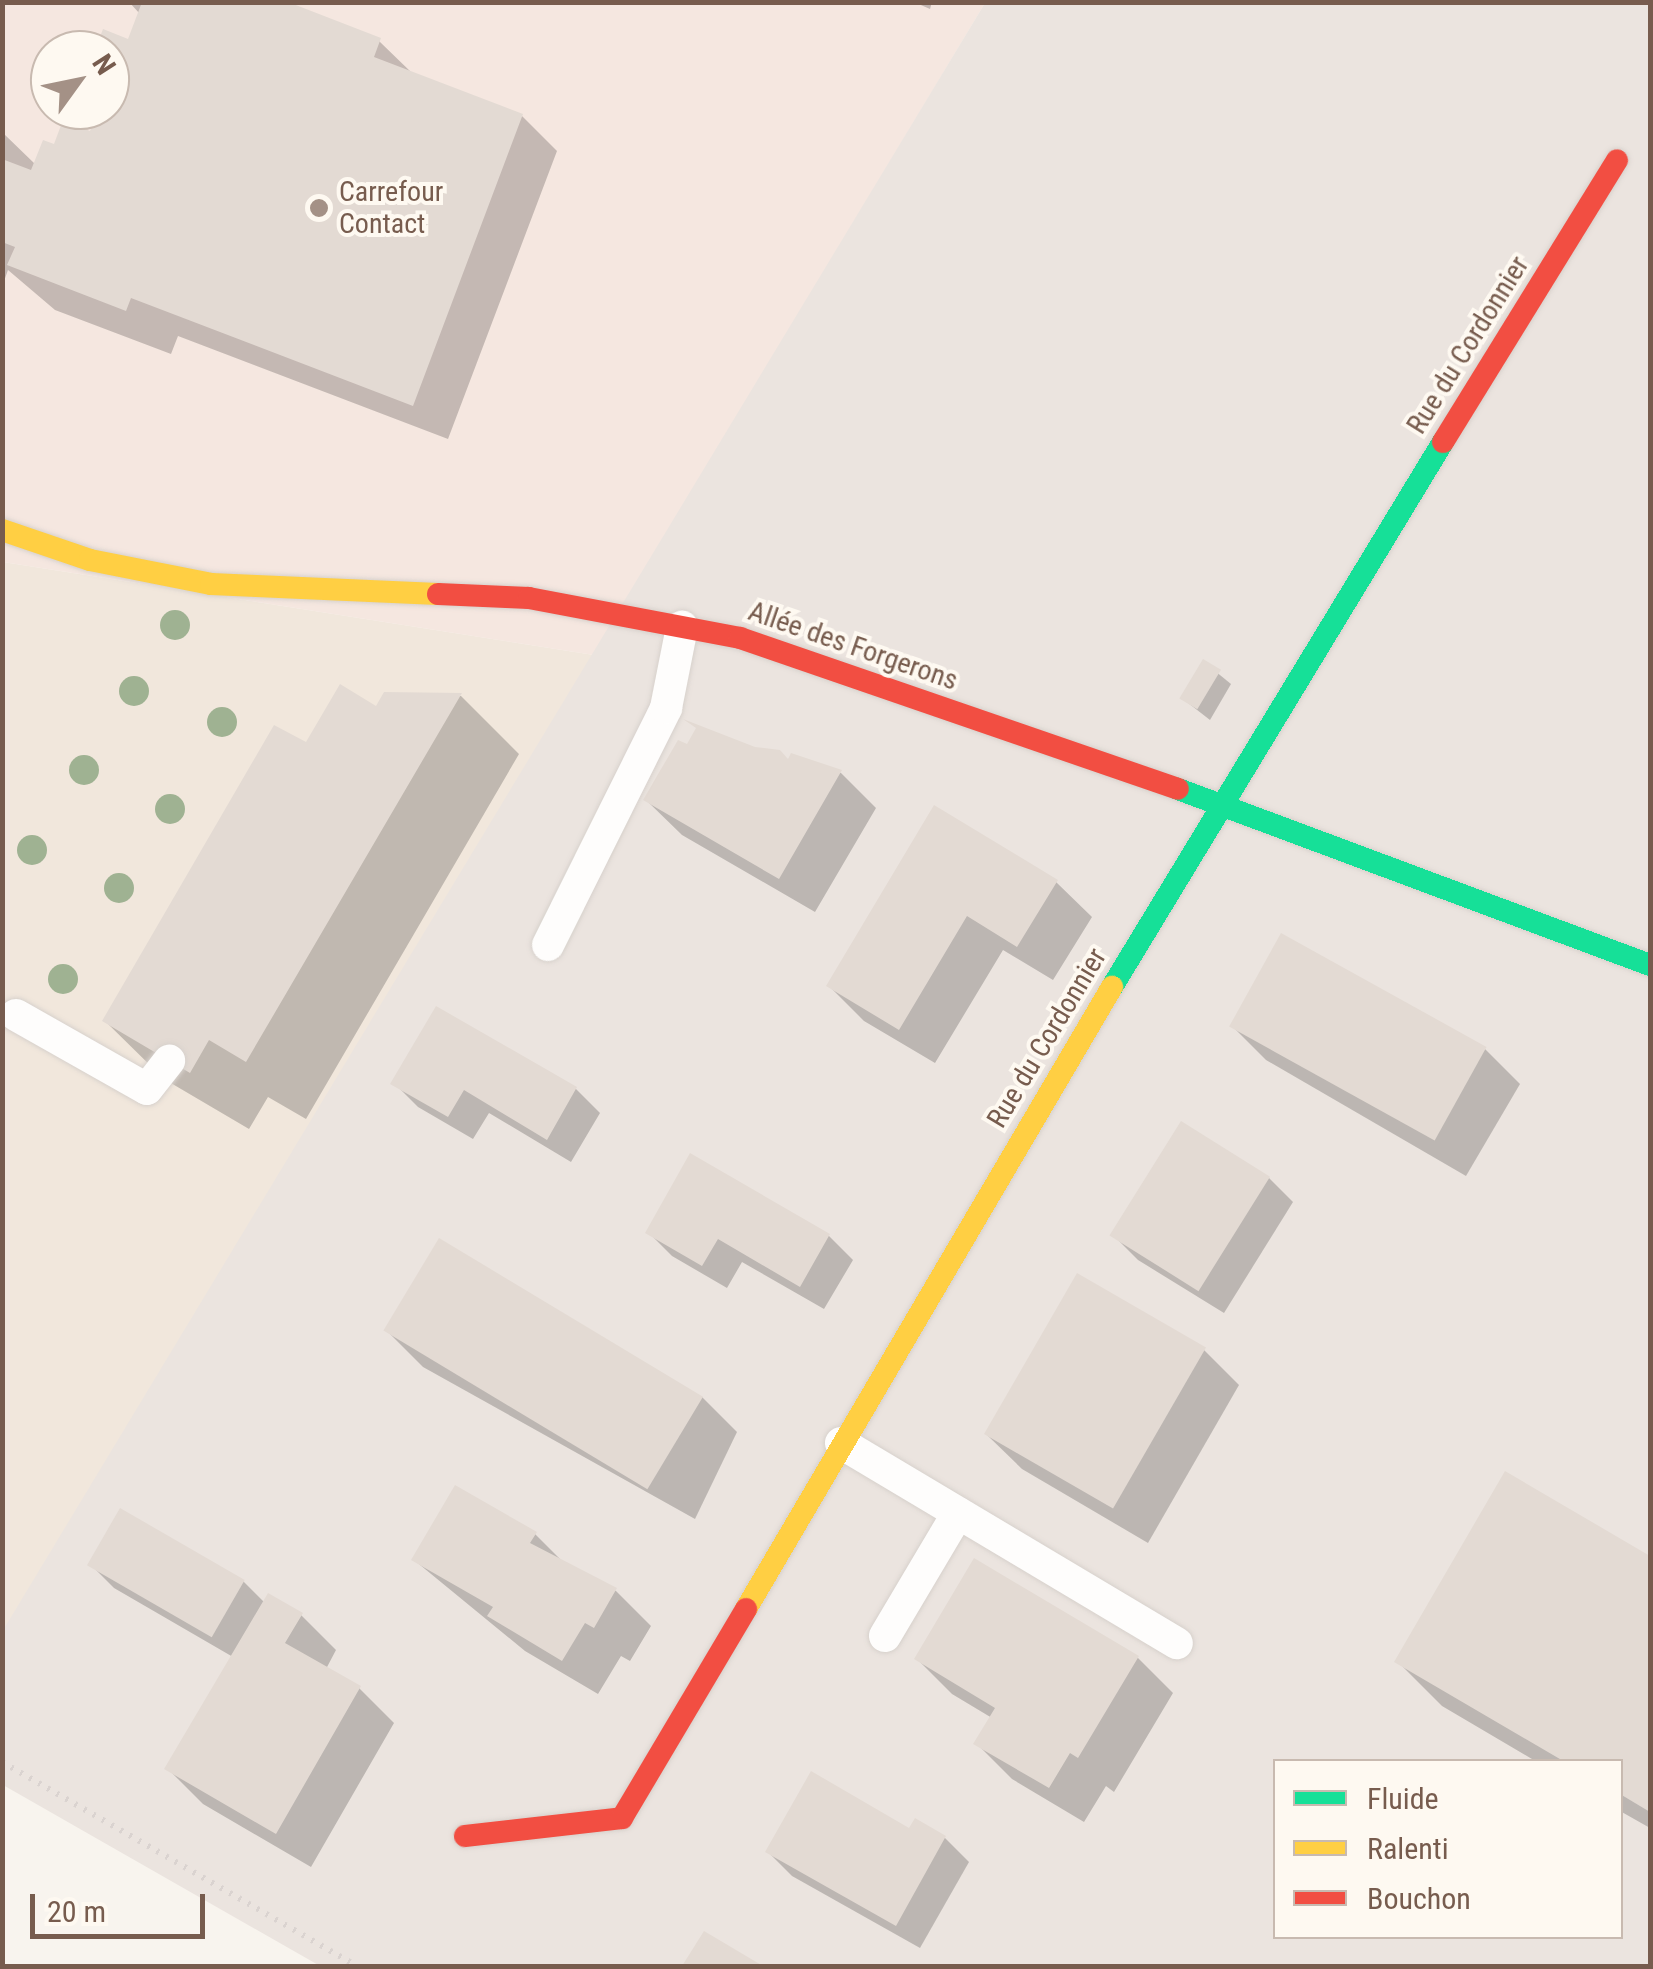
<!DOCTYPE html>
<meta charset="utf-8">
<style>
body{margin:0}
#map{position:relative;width:1653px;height:1969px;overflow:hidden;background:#f8f4ee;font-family:"Roboto Condensed",sans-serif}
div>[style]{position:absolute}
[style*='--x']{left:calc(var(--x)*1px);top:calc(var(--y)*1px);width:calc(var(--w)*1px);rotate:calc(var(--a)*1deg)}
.residential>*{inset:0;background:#f1e7dc}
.commercial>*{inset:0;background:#f5e7e0}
.industrial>*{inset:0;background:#ebe4df}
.shadow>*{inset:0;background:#0003}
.building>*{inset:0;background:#e3dad3;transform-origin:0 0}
.path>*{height:6px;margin-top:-3px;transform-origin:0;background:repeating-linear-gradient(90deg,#dad3d0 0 2.5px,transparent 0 10.5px)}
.roads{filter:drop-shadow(0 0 2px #d7d1cc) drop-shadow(0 0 2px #d7d1cc)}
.lane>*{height:32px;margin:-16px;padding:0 16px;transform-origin:16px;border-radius:16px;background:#fefdfc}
.fast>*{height:22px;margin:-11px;padding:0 11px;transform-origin:11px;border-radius:11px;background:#16e098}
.slow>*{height:22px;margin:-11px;padding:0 11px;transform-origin:11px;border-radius:11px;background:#ffcf43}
.jam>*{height:22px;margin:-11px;padding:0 11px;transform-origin:11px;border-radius:11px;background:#f24e42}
.trees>*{width:30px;height:30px;margin:-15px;border-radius:50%;background:#9fb292}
.dots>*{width:28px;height:28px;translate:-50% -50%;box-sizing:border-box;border:5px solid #fef9f1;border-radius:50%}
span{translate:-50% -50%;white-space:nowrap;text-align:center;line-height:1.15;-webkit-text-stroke:8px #fef9f1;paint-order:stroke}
.poi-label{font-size:28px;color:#775c4e}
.left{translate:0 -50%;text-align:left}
.street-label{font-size:28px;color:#775c4e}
.frame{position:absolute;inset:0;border:5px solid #775c4e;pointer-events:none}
.legend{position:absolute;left:1273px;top:1759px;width:350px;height:180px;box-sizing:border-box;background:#fef9f1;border:2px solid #c8bab0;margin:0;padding:12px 18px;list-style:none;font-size:30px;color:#775c4e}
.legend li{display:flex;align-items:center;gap:20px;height:50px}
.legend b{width:50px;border:2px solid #c8bab0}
.north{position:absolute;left:30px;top:30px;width:100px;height:100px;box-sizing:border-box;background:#fef9f1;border:2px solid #c8bab0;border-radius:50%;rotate:57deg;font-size:28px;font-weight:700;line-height:40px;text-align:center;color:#775c4e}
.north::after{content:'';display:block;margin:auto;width:35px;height:45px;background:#a49186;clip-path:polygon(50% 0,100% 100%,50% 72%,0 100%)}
.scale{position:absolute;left:30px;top:1894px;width:175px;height:45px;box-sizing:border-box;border:5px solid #775c4e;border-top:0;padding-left:12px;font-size:30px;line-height:35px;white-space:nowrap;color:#775c4e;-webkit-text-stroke:8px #fef9f1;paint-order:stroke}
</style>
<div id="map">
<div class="residential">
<i style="clip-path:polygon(3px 562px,594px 655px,3px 1632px)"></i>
</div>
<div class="commercial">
<i style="clip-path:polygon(evenodd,3px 3px,985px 3px,594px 655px,3px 562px,3px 3px,50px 50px,110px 50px,110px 110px,50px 110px,50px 50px)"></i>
</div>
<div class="industrial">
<i style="clip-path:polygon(evenodd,985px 3px,1650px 3px,1650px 1966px,320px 1966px,3px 1785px,2px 1632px,985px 3px,1276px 1762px,1620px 1762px,1620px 1936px,1276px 1936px,1276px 1762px)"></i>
</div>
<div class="shadow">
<i style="clip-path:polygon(129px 2px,287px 2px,379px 41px,413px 74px,522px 116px,557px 151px,448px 439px,178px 336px,171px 354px,55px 310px,8px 270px,3px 284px,2px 132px,36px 165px,55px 148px,92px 134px,101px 110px,110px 110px,110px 50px,98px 50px,130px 42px,140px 14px)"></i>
<i style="clip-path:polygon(914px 2px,932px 2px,930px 9px)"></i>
<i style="clip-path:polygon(1204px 662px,1231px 684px,1210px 720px,1183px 699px)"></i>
<i style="clip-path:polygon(386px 695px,461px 696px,519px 754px,306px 1119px,268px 1097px,249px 1129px,164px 1079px,105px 1021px,306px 746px,377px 709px)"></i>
<i style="clip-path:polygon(688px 747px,789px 763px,793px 756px,841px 773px,876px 808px,815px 912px,682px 835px,646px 800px)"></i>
<i style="clip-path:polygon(935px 808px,1056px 882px,1092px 917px,1053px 980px,1003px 950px,935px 1063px,864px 1021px,829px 986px)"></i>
<i style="clip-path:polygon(1231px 1025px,1485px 1049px,1520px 1084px,1466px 1176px,1266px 1060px)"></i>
<i style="clip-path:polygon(394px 1083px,576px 1089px,600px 1113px,571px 1162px,489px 1113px,473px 1139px,418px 1107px)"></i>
<i style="clip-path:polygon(1269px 1178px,1293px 1202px,1224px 1313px,1138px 1260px,1114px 1236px)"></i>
<i style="clip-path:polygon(648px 1232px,829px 1236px,853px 1260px,824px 1309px,742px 1262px,727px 1288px,672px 1256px)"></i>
<i style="clip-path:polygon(388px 1332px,702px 1397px,737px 1432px,695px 1519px,423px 1367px)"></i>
<i style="clip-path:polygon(1204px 1350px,1239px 1385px,1148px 1543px,1022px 1469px,986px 1434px)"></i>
<i style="clip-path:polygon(1506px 1474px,1650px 1559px,1650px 1828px,1620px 1811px,1620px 1762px,1537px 1762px,1442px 1706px,1397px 1661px)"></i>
<i style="clip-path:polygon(535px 1534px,566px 1565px,616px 1591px,651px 1626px,630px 1661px,621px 1656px,598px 1694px,525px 1651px,414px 1560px)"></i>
<i style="clip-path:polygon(90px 1564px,243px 1581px,265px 1603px,301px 1615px,336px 1650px,326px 1669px,359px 1688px,394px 1723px,311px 1867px,203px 1804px,168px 1769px,233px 1657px,114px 1588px)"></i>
<i style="clip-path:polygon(1138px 1658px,1173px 1693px,1114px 1792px,1106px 1786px,1084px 1822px,1012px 1779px,976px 1743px,992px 1718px,952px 1694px,917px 1659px)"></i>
<i style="clip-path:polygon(945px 1838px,969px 1862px,920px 1948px,792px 1876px,768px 1852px)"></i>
</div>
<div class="building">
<i style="clip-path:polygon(142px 2px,288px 2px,381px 38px,374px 57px,523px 114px,413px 406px,131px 298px,126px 311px,7px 265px,15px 247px,2px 242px,2px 159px,31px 170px,43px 140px,54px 144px,63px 120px,90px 131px,98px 110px,110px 110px,110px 50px,95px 50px,103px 29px,128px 39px)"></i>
<i style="left:1203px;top:659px;width:21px;height:46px;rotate:31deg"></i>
<i style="clip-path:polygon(340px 684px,376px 706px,384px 692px,462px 693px,246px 1062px,209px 1040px,190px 1073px,102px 1021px,274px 725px,306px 742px)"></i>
<i style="clip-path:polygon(683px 719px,755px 747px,780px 750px,788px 759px,791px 753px,842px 770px,779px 879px,643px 800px,678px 740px,687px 744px,696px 728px)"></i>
<i style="clip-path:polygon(934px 805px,1058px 880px,1017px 947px,967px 916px,899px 1030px,826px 986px)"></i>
<i style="left:1281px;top:933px;width:235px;height:107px;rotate:29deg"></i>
<i style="clip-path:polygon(436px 1006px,577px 1087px,547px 1140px,464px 1090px,448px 1117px,390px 1084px)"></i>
<i style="left:1181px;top:1121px;width:105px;height:135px;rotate:32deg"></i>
<i style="clip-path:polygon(690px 1153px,830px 1234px,800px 1287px,718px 1239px,702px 1266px,645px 1233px)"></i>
<i style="left:439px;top:1238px;width:308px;height:108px;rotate:31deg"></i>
<i style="left:1077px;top:1273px;width:149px;height:186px;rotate:30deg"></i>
<i style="clip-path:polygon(1505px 1471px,1650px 1556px,1650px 1812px,1620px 1794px,1620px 1762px,1565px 1762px,1394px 1662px)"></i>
<i style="clip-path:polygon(455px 1485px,537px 1532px,530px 1543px,617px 1588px,594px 1628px,585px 1623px,562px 1661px,487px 1616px,493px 1607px,411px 1560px)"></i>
<i style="left:120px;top:1508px;width:144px;height:66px;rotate:30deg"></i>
<i style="clip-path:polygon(974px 1558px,1139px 1656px,1078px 1758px,1070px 1753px,1049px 1788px,973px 1744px,995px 1708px,914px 1659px)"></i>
<i style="clip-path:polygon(268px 1593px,303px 1613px,285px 1643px,361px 1686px,276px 1834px,164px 1769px)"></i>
<i style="clip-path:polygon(811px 1771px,909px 1828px,915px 1818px,946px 1836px,896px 1926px,765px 1852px)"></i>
<i style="clip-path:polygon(704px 1931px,763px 1966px,682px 1966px)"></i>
</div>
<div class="path">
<i style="--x:2;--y:1762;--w:409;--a:29.9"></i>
</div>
<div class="roads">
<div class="lane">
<i style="--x:548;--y:945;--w:265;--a:-63.5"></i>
<i style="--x:666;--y:708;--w:83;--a:-78.8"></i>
<i style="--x:16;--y:1015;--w:150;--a:29.5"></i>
<i style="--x:147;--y:1089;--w:36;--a:-52"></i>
<i style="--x:841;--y:1443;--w:391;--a:30.8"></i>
<i style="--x:885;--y:1636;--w:143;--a:-59.3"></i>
</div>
<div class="fast">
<i style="--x:1178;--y:789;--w:504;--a:20.45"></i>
<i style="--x:1112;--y:987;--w:638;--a:-58.73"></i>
</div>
<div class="slow">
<i style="--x:2;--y:530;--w:93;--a:18.8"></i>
<i style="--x:90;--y:560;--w:123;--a:11.2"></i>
<i style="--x:211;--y:584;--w:227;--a:2.5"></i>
<i style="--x:746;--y:1609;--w:722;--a:-59.53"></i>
</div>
<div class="jam">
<i style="--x:1443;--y:442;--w:331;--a:-58.3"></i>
<i style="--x:438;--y:594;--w:91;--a:2.5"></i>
<i style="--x:529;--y:598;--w:215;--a:10.7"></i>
<i style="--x:740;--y:638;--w:463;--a:19"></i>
<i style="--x:465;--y:1836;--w:158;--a:-6.5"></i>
<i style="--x:622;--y:1818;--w:243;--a:-59.3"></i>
</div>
</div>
<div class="trees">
<i style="left:175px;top:625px"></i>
<i style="left:134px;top:691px"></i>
<i style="left:222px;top:722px"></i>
<i style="left:84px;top:770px"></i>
<i style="left:170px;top:809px"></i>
<i style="left:32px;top:850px"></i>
<i style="left:119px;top:888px"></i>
<i style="left:63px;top:979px"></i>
</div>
<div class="dots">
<i style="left:319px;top:208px;background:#a49186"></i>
</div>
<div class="poi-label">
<span class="left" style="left:339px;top:208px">Carrefour<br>Contact</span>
</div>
<div class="street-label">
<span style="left:1468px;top:345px;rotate:-58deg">Rue du Cordonnier</span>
<span style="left:853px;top:646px;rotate:19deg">Allée des Forgerons</span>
<span style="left:1047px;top:1038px;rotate:-59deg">Rue du Cordonnier</span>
</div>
<div class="frame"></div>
<ul class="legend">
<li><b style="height:12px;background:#16e098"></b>Fluide</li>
<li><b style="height:12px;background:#ffcf43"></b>Ralenti</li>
<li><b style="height:12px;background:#f24e42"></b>Bouchon</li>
</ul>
<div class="north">N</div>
<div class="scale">20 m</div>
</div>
